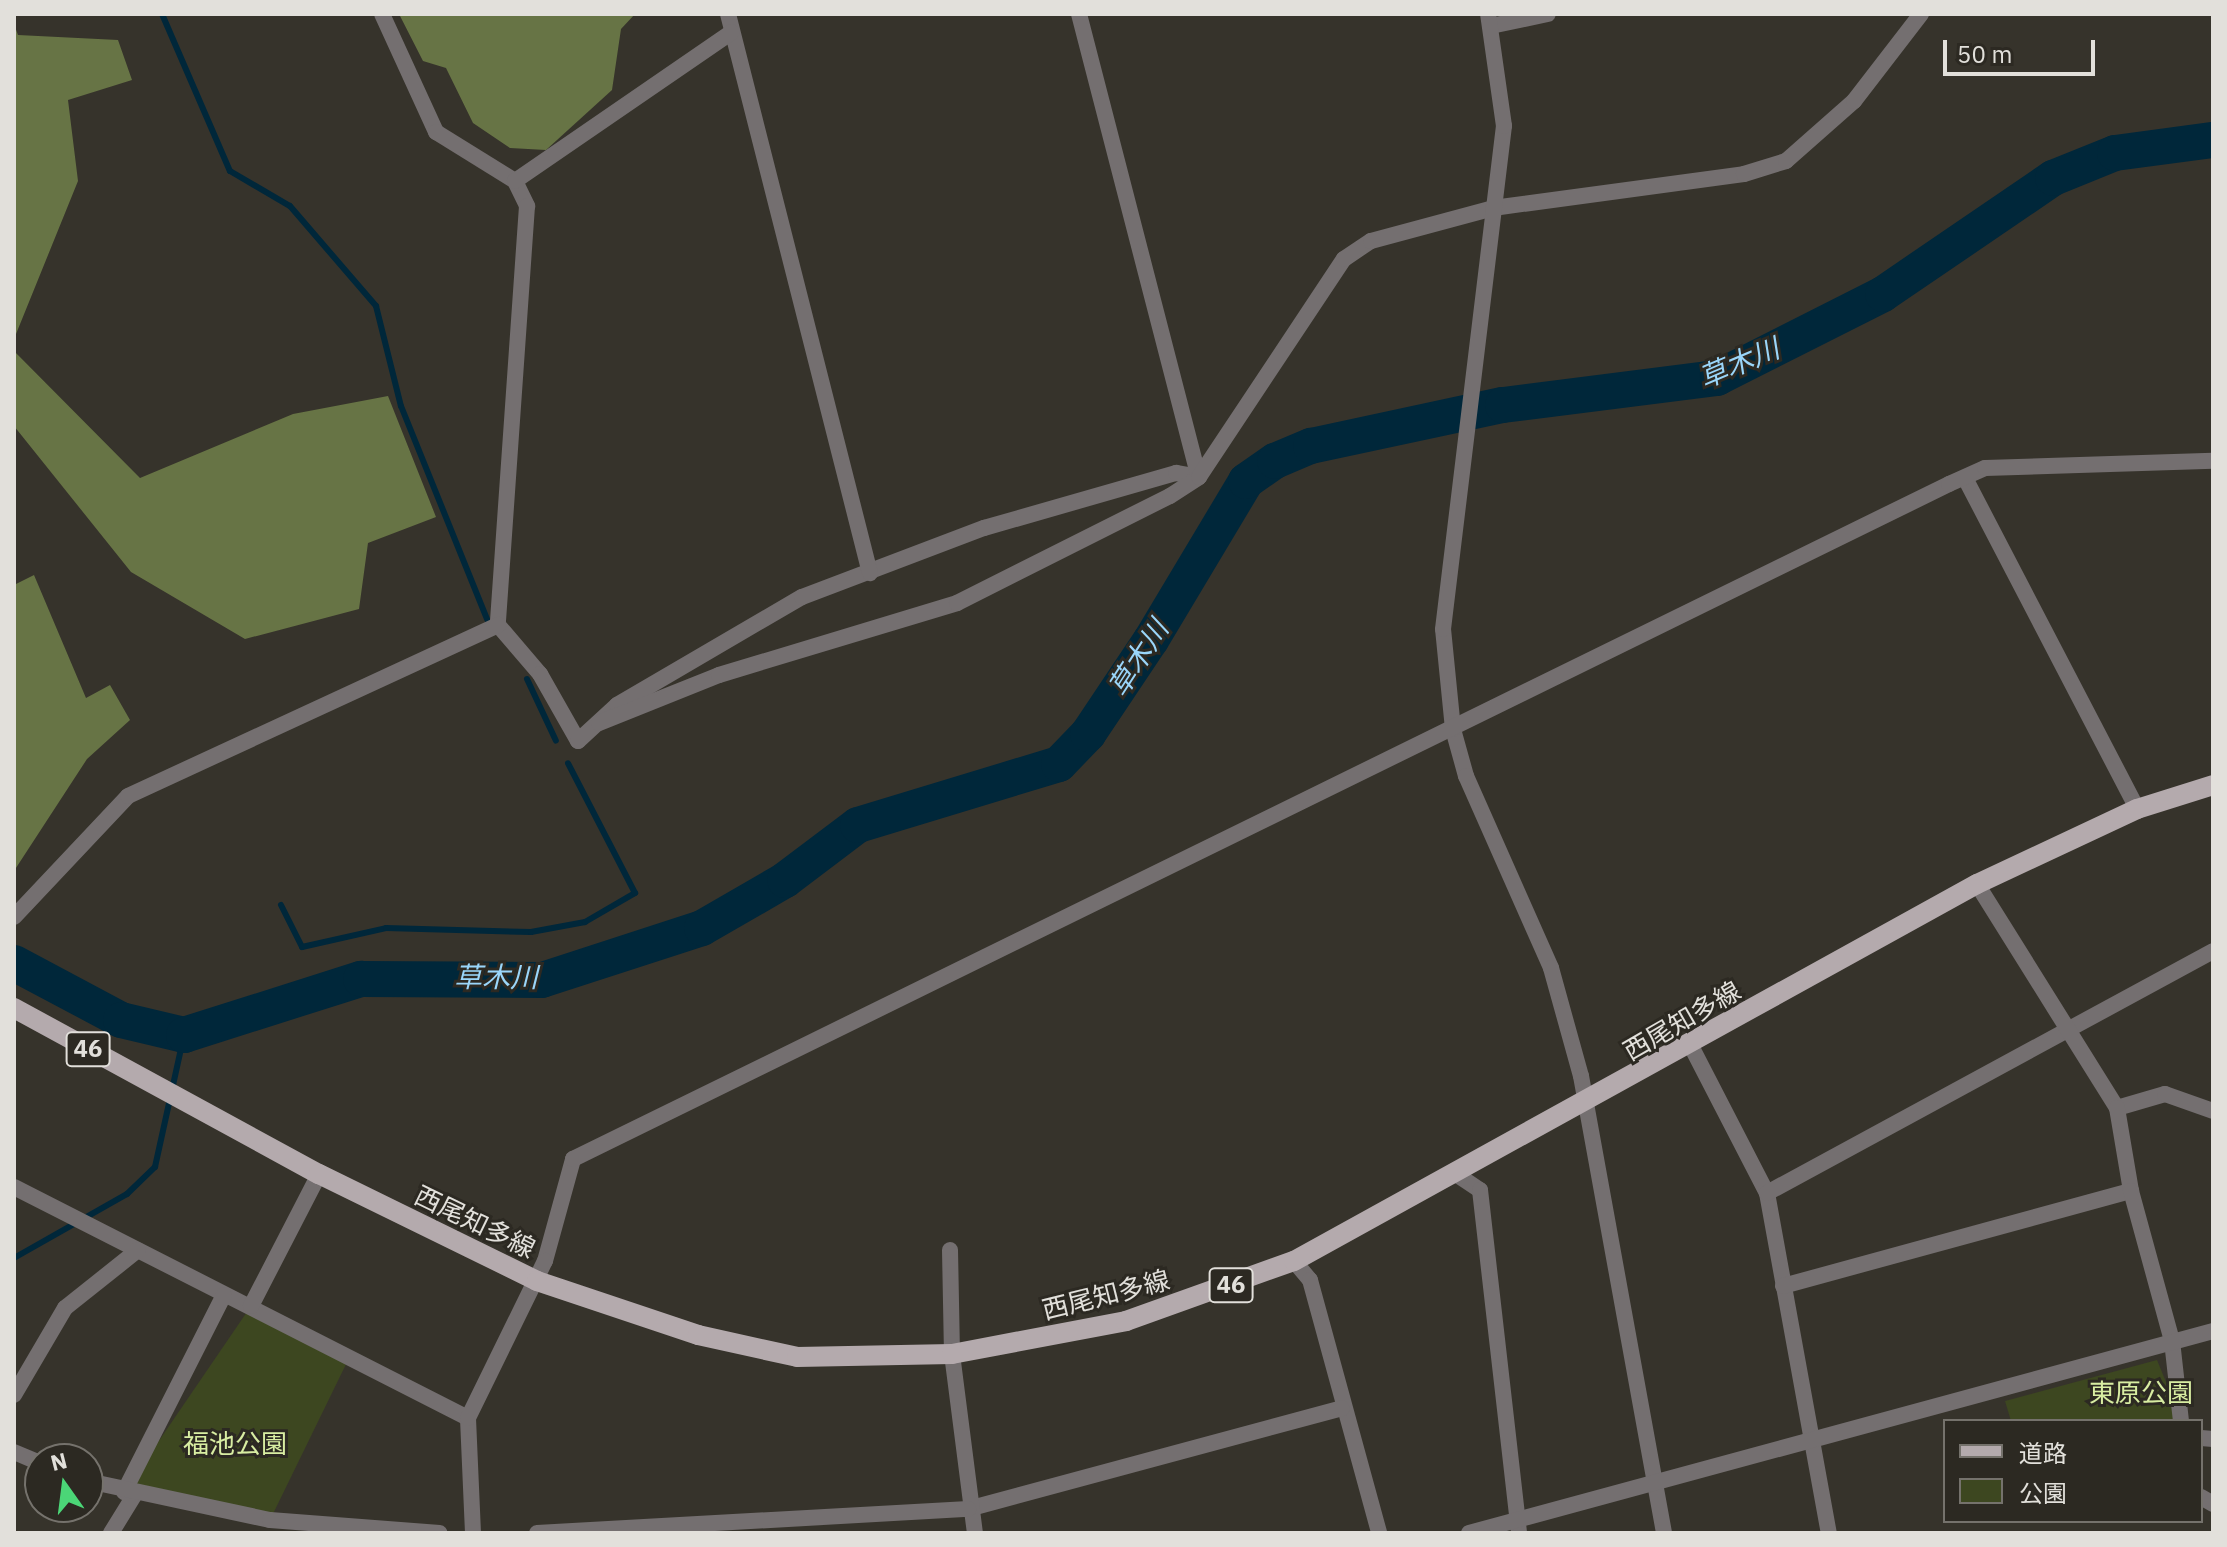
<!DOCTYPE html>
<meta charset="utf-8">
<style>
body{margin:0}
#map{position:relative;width:2227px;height:1547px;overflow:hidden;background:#36332b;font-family:"IBM Plex Sans","Noto Sans JP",sans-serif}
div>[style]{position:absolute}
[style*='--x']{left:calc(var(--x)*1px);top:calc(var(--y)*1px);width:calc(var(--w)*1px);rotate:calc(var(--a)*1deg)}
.green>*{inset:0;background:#3d4720}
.forest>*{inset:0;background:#677445}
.stream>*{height:6px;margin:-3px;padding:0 3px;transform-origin:3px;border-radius:3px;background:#00273a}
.river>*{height:36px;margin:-18px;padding:0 18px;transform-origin:18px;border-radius:18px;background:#00273a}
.minor>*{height:16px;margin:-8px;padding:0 8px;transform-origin:8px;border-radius:8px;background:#746f70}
.tertiary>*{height:16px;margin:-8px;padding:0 8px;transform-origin:8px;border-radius:8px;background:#746f70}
.primary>*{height:20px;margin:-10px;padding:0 10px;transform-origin:10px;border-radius:10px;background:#b4aaad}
span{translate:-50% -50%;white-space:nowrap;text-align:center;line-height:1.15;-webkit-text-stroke:6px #2c2922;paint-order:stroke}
.shield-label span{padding:2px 6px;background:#2c2922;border:2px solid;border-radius:6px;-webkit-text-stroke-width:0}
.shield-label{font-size:24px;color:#e2e0db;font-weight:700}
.street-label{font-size:26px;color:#e2e0db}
.park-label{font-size:26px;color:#d8eda2}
.water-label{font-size:28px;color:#9ad6fa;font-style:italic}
.frame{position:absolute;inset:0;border:16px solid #e2e0db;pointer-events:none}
.legend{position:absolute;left:1943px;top:1419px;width:260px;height:104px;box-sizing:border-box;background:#2c2922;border:2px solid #75726c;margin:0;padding:10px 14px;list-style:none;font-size:24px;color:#e2e0db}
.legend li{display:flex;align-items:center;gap:16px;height:40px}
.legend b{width:40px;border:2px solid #75726c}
.north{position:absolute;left:24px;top:1443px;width:80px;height:80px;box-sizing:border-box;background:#2c2922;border:2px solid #75726c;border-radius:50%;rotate:346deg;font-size:22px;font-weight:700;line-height:32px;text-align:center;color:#e2e0db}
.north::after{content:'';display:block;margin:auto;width:28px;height:36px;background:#4bd677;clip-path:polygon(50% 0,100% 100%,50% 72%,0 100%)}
.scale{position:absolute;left:1943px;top:40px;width:152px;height:36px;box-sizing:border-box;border:4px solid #e2e0db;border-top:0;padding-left:10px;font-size:24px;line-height:28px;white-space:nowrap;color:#e2e0db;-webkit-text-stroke:6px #2c2922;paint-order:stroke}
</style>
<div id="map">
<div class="green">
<i style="clip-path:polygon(251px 1306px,351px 1354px,270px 1520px,124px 1492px)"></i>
<i style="clip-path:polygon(2157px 1360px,2182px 1421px,2011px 1421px,2005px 1401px)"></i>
</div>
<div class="forest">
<i style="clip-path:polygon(399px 14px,635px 14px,621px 29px,612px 90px,546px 150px,510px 148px,473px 123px,446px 68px,423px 61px)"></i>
<i style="clip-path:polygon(14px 24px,18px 35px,118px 40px,132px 80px,68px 100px,78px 181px,14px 339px)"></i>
<i style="clip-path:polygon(14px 351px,140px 478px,293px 414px,388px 396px,436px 517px,368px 543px,359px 609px,245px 639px,131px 572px,14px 426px)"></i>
<i style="clip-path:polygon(34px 575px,86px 698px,110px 685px,130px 720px,87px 759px,14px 871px,14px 585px)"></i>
</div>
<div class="stream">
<i style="--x:162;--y:14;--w:171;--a:66.6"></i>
<i style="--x:230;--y:171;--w:69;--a:30.3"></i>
<i style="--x:290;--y:206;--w:132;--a:49.3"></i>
<i style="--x:376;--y:306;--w:103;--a:76"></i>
<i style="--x:401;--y:406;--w:230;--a:68"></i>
<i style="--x:527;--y:679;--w:68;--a:64.9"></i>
<i style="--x:281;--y:905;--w:47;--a:63.4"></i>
<i style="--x:302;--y:947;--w:86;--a:-12.7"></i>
<i style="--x:386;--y:928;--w:145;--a:1.6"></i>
<i style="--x:531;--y:932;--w:55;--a:-10.5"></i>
<i style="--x:585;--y:922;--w:58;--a:-30.1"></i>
<i style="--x:635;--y:893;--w:146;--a:-117.3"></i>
<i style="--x:14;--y:1258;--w:130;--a:-29.5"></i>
<i style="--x:127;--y:1194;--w:39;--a:-44"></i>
<i style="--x:155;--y:1167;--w:135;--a:-77.6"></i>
</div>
<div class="river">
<i style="--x:14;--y:963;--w:121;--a:28"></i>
<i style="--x:121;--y:1020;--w:65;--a:13.4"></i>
<i style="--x:184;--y:1035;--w:186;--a:-17.6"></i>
<i style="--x:361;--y:979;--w:181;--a:0.3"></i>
<i style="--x:542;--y:980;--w:168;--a:-18"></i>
<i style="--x:702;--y:928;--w:96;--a:-30"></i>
<i style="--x:785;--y:880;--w:91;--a:-37"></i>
<i style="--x:858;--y:825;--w:210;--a:-16.9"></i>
<i style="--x:1059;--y:764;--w:42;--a:-46"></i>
<i style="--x:1088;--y:734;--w:113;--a:-56.2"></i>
<i style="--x:1151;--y:640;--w:185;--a:-59.1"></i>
<i style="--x:1246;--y:481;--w:35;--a:-35"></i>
<i style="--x:1275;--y:461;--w:39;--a:-23"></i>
<i style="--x:1311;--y:446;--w:196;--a:-12.1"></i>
<i style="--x:1503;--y:405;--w:216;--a:-7.2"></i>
<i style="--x:1717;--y:378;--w:186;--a:-26.8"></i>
<i style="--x:1883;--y:294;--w:206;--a:-34.3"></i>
<i style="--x:2053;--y:178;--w:67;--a:-22"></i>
<i style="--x:2115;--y:153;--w:99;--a:-7.6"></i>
</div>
<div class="minor">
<i style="--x:382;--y:14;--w:130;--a:65.4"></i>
<i style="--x:436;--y:132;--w:93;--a:31.8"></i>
<i style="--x:515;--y:181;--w:28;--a:64"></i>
<i style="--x:527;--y:206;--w:420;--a:94"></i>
<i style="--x:498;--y:625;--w:65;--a:49.4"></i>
<i style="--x:540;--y:674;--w:77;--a:60.4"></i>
<i style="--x:578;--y:741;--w:53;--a:-42.7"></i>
<i style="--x:617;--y:705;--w:214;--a:-30.3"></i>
<i style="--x:802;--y:597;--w:195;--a:-20.8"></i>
<i style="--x:984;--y:528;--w:200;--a:-16"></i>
<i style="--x:1176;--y:473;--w:23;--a:10"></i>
<i style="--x:728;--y:14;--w:577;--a:75.75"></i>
<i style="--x:1079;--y:14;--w:478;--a:75.5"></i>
<i style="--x:1491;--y:26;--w:58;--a:-11.9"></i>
<i style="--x:515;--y:181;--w:263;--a:-34.5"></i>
<i style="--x:1965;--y:478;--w:373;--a:62.5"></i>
<i style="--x:599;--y:723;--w:129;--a:-21.8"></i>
<i style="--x:719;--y:675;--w:249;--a:-16.8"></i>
<i style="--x:957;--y:603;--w:238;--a:-26.7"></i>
<i style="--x:1170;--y:496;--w:35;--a:-33"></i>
<i style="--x:1199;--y:477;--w:262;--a:-56.4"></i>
<i style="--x:1344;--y:259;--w:32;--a:-34"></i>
<i style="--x:1371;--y:241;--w:126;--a:-15.1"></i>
<i style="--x:1493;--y:208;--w:253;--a:-7.7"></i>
<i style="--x:1744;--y:174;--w:44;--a:-17.2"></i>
<i style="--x:1786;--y:161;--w:91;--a:-41.4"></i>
<i style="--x:1854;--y:101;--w:110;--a:-52.4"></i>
<i style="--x:1466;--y:776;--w:49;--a:-105.5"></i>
<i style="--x:1453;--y:729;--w:100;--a:-95.7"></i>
<i style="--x:1443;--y:629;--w:507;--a:-83.09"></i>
<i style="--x:1504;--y:126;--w:113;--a:-98.1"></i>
<i style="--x:14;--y:917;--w:166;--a:-46.7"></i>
<i style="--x:128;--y:796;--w:408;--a:-24.8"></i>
<i style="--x:1691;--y:1046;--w:165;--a:62.7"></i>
<i style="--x:1767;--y:1193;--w:346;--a:79.7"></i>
<i style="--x:2117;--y:1108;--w:50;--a:-16.3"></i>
<i style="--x:2165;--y:1094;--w:51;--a:19.5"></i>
<i style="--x:1456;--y:1174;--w:29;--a:34"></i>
<i style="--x:1480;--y:1190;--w:345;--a:83.5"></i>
<i style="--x:14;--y:1187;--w:509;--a:26.97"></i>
<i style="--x:1767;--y:1193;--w:507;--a:-28.48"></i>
<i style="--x:950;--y:1250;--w:104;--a:88.9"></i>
<i style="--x:545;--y:1261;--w:106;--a:-74.6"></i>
<i style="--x:573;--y:1159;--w:1533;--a:-26.13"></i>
<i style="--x:1949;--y:484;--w:39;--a:-24"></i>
<i style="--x:1985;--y:468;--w:228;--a:-1.8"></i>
<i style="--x:1294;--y:1261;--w:25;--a:50"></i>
<i style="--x:1310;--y:1280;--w:262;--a:74.7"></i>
<i style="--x:1783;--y:1286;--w:361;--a:-15.3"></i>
<i style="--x:251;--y:1306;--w:148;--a:-62.7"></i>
<i style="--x:2172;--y:1341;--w:81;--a:83.6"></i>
<i style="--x:14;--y:1395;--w:101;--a:-59.6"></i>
<i style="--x:65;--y:1308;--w:93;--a:-38.5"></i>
<i style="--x:2201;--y:1438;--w:12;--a:5"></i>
<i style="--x:124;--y:1492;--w:221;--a:-63.1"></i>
<i style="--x:2201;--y:1497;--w:14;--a:30"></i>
<i style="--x:968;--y:1509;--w:387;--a:-15.1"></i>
<i style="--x:111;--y:1533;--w:46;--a:-58.4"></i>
</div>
<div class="tertiary">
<i style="--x:1466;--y:776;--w:210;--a:66.1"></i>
<i style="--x:1551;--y:968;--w:112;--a:74.5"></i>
<i style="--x:1581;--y:1076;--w:464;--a:79.7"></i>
<i style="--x:1977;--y:884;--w:264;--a:58"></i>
<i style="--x:2117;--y:1108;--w:84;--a:80.4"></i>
<i style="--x:2131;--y:1191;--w:156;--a:74.7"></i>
<i style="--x:952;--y:1354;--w:180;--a:82.7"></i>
<i style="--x:14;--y:1452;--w:28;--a:23"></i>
<i style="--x:88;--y:1481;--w:186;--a:12.1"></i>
<i style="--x:270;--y:1520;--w:170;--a:4.4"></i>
<i style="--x:473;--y:1533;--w:115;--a:-92.5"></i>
<i style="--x:468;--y:1418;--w:175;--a:-63.9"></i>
<i style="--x:537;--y:1533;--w:432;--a:-3.2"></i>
<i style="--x:1469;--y:1533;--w:771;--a:-15.19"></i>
</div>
<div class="primary">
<i style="--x:14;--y:1008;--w:347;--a:28.6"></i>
<i style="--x:319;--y:1174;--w:243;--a:26.1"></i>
<i style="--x:537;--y:1281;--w:170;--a:18.5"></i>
<i style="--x:698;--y:1335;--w:101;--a:12.5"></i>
<i style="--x:797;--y:1357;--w:155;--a:-1.1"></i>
<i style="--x:952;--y:1354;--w:177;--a:-10.7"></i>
<i style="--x:1126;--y:1321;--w:178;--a:-19.7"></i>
<i style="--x:1294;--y:1261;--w:780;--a:-28.9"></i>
<i style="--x:1977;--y:884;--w:177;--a:-25.1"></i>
<i style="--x:2137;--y:809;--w:80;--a:-17.5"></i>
</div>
<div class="shield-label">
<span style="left:88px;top:1049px">46</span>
<span style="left:1231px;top:1285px">46</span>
</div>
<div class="street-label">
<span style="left:1682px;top:1021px;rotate:-30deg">西尾知多線</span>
<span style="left:475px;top:1222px;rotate:26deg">西尾知多線</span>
<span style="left:1106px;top:1295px;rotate:-14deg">西尾知多線</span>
</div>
<div class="park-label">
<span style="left:2141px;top:1393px">東原公園</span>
<span style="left:235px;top:1444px">福池公園</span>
</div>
<div class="water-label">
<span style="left:1739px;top:363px;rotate:-23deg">草木川</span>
<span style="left:1138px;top:658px;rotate:-57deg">草木川</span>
<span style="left:496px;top:977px">草木川</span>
</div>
<div class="frame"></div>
<ul class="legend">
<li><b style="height:10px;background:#b4aaad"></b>道路</li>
<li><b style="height:22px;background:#3d4720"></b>公園</li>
</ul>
<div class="north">N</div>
<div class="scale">50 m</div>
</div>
